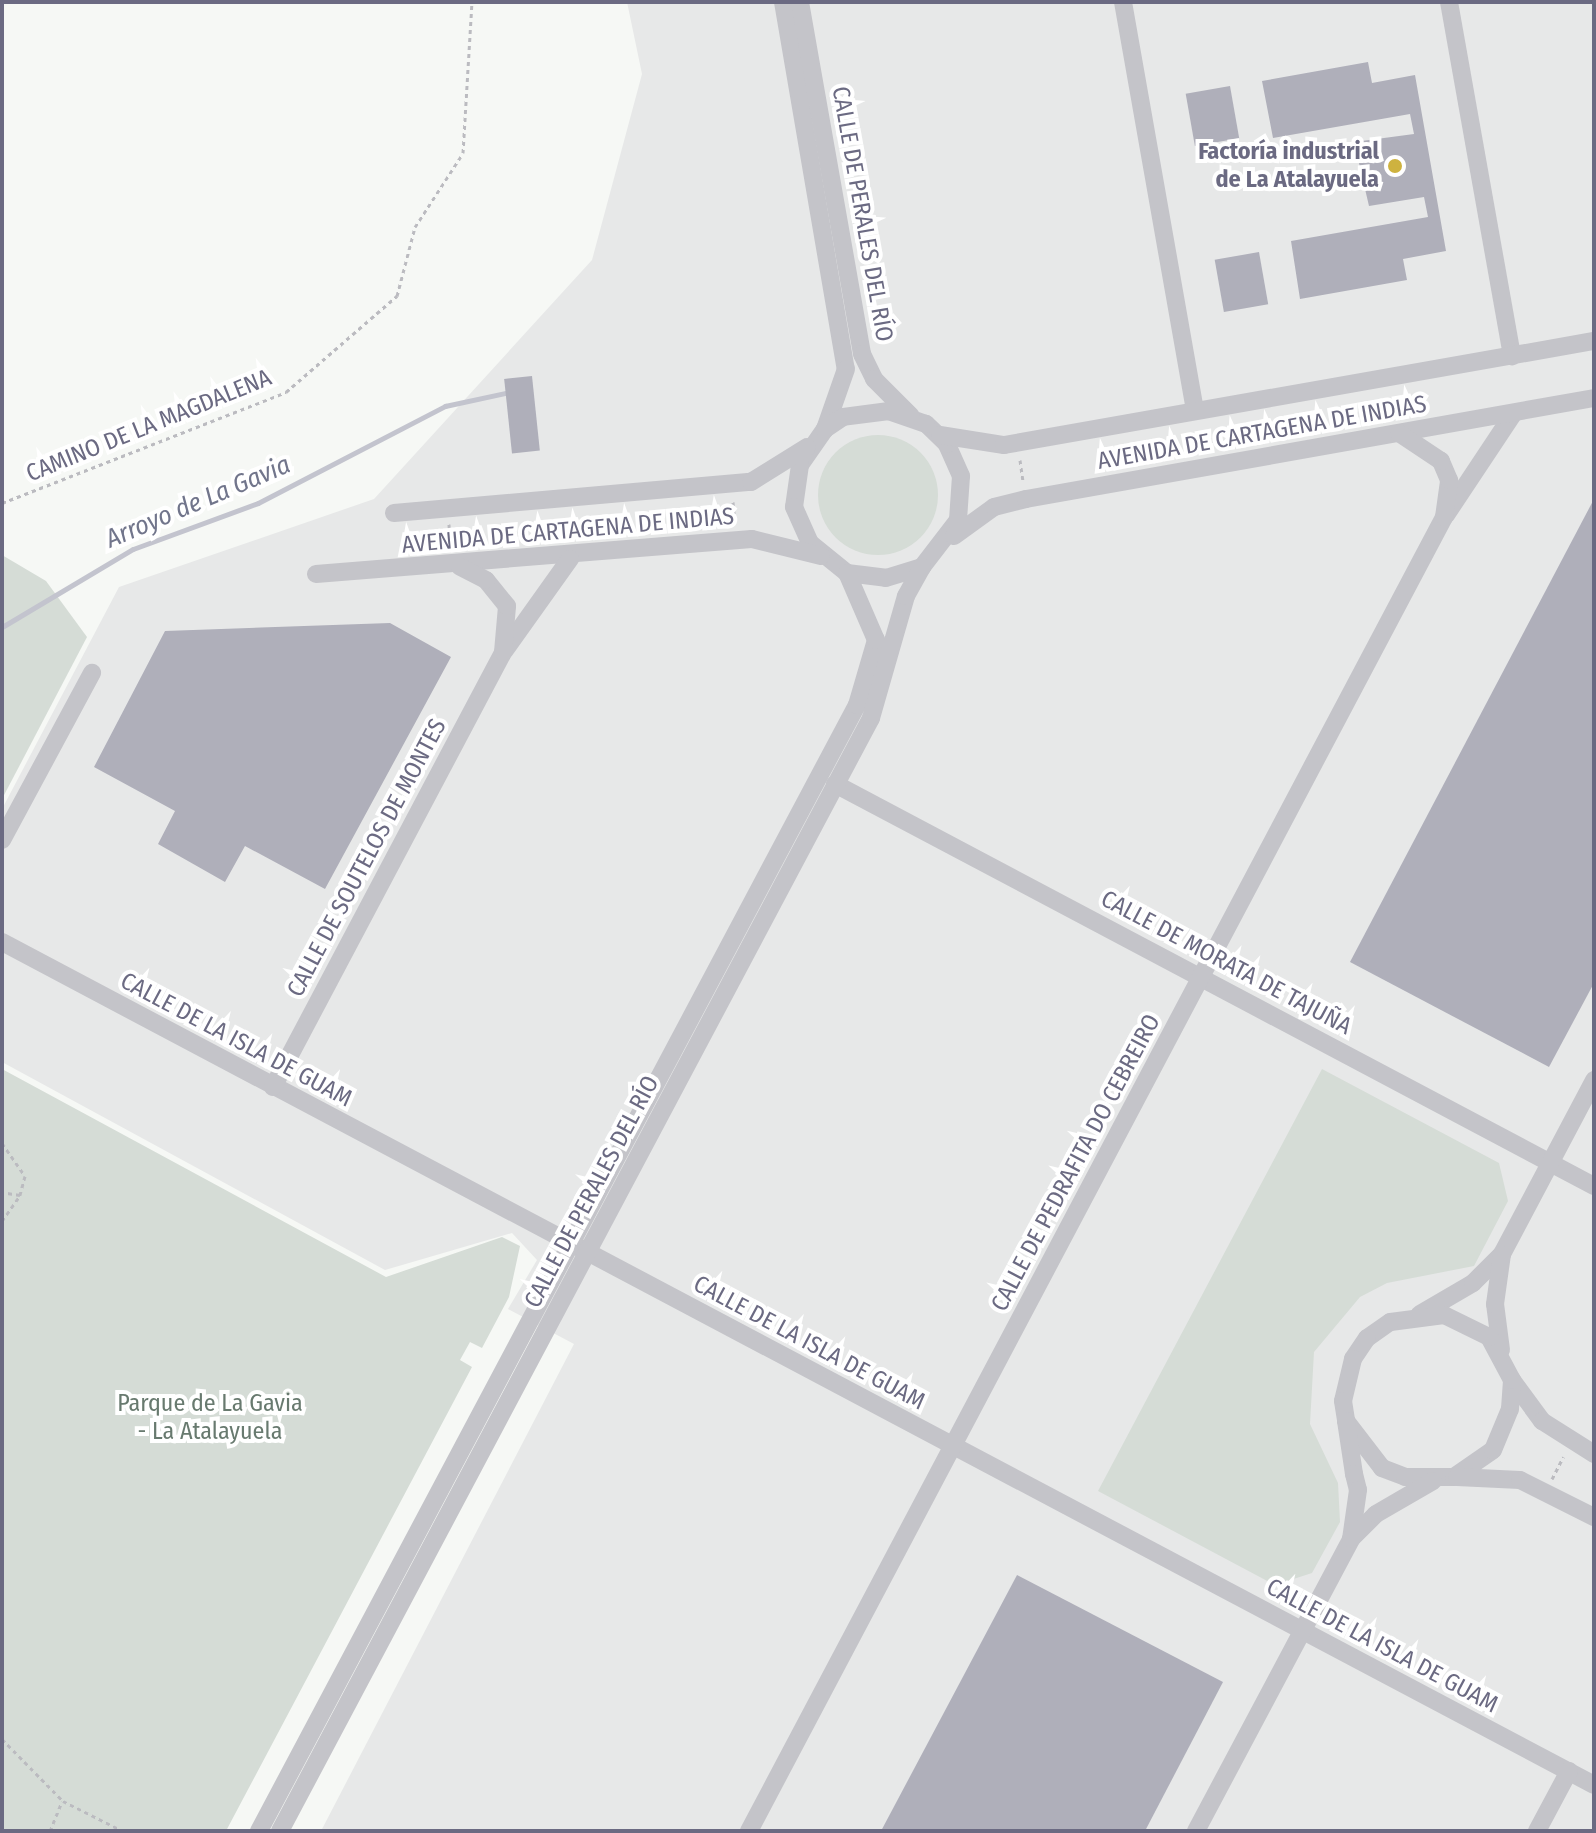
<!DOCTYPE html>
<meta charset="utf-8">
<style>
body{margin:0}
#map{position:relative;width:1596px;height:1833px;overflow:hidden;background:#f6f8f5;font-family:"Fira Sans Condensed",sans-serif}
div>[style]{position:absolute}
[style*='--x']{left:calc(var(--x)*1px);top:calc(var(--y)*1px);width:calc(var(--w)*1px);rotate:calc(var(--a)*1deg)}
.built>*{inset:0;background:#e7e8e8}
.green>*{inset:0;background:#d5dcd6}
.round{border-radius:50%}
.stream>*{height:5px;margin:-2.5px;padding:0 2.5px;transform-origin:2.5px;border-radius:2.5px;background:#c3c4ce}
.building>*{inset:0;background:#afafba;transform-origin:0 0}
.path>*{height:3px;margin-top:-1.5px;transform-origin:0;background:repeating-linear-gradient(90deg,#bbbbc0 0 4px,transparent 0 8px)}
.street>*{height:18px;margin:-9px;padding:0 9px;transform-origin:9px;border-radius:9px;background:#c4c4c9}
.dots>*{width:22px;height:22px;translate:-50% -50%;box-sizing:border-box;border:4px solid #fff;border-radius:50%}
span{translate:-50% -50%;white-space:nowrap;text-align:center;line-height:1.15;-webkit-text-stroke:8px #fff;paint-order:stroke}
.poi-label{font-size:24px;color:#6b6a82;font-weight:700}
.right{translate:-100% -50%;text-align:right}
.street-label{font-size:24px;color:#6b6a82}
.park-label{font-size:24px;color:#687a6f}
.water-label{font-size:26px;color:#71758b;font-style:italic}
.frame{position:absolute;inset:0;border:4px solid #6b6a82;pointer-events:none}
</style>
<div id="map">
<div class="built">
<i style="clip-path:polygon(627px 2px,1594px 2px,1594px 1831px,321px 1831px,574px 1344px,508px 1309px,537px 1260px,512px 1233px,385px 1270px,2px 1062px,2px 809px,119px 587px,374px 499px,592px 260px,642px 74px)"></i>
</div>
<div class="green">
<i class="round" style="left:818px;top:435px;width:120px;height:120px"></i>
<i style="clip-path:polygon(2px 555px,46px 581px,87px 637px,2px 799px)"></i>
<i style="clip-path:polygon(2px 1069px,386px 1277px,502px 1237px,520px 1246px,509px 1297px,482px 1348px,470px 1342px,460px 1360px,472px 1367px,226px 1831px,2px 1831px)"></i>
<i style="clip-path:polygon(1322px 1069px,1499px 1163px,1508px 1201px,1474px 1266px,1387px 1283px,1360px 1297px,1314px 1352px,1310px 1424px,1338px 1483px,1340px 1522px,1312px 1573px,1275px 1585px,1098px 1491px)"></i>
</div>
<div class="stream">
<i style="--x:2;--y:627;--w:152;--a:-30.8"></i>
<i style="--x:133;--y:549;--w:133;--a:-20.2"></i>
<i style="--x:258;--y:503;--w:211;--a:-27.4"></i>
<i style="--x:445;--y:406;--w:61;--a:-12.2"></i>
</div>
<div class="building">
<i style="clip-path:polygon(1368px 62px,1372px 83px,1415px 75px,1446px 251px,1403px 259px,1407px 280px,1300px 299px,1291px 241px,1428px 217px,1424px 197px,1369px 206px,1354px 142px,1414px 134px,1410px 114px,1273px 138px,1262px 81px)"></i>
<i style="left:1230px;top:86px;width:53px;height:45px;rotate:80deg"></i>
<i style="left:1259px;top:252px;width:53px;height:45px;rotate:80deg"></i>
<i style="left:532px;top:376px;width:75px;height:28px;rotate:84deg"></i>
<i style="clip-path:polygon(1594px 499px,1594px 983px,1549px 1067px,1350px 962px)"></i>
<i style="clip-path:polygon(390px 623px,451px 657px,325px 889px,245px 846px,225px 882px,158px 844px,175px 811px,94px 767px,165px 631px)"></i>
<i style="clip-path:polygon(1017px 1575px,1223px 1682px,1145px 1831px,881px 1831px)"></i>
</div>
<div class="path">
<i style="--x:1020;--y:460;--w:21;--a:82"></i>
<i style="--x:733;--y:502;--w:21;--a:85"></i>
<i style="--x:2;--y:503;--w:305;--a:-21.3"></i>
<i style="--x:286;--y:392;--w:147;--a:-40.9"></i>
<i style="--x:397;--y:296;--w:71;--a:-75.4"></i>
<i style="--x:415;--y:227;--w:88;--a:-57"></i>
<i style="--x:463;--y:153;--w:151;--a:-86.6"></i>
<i style="--x:449;--y:524;--w:20;--a:87"></i>
<i style="--x:2;--y:1143;--w:40;--a:55.1"></i>
<i style="--x:25;--y:1176;--w:20;--a:105"></i>
<i style="--x:20;--y:1195;--w:18;--a:-171"></i>
<i style="--x:2;--y:1221;--w:32;--a:-55"></i>
<i style="--x:1552;--y:1479;--w:25;--a:-63"></i>
<i style="--x:2;--y:1739;--w:87;--a:45.5"></i>
<i style="--x:63;--y:1801;--w:67;--a:26.6"></i>
<i style="--x:50;--y:1831;--w:32;--a:-68"></i>
</div>
<div class="street">
<i style="--x:783;--y:2;--w:372;--a:80.3"></i>
<i style="--x:846;--y:369;--w:64;--a:109.3"></i>
<i style="--x:825;--y:429;--w:44;--a:124.8"></i>
<i style="--x:800;--y:465;--w:42;--a:98.1"></i>
<i style="--x:794;--y:507;--w:39;--a:66"></i>
<i style="--x:810;--y:543;--w:48;--a:39"></i>
<i style="--x:847;--y:573;--w:39;--a:7"></i>
<i style="--x:886;--y:578;--w:38;--a:-17"></i>
<i style="--x:922;--y:567;--w:59;--a:-52.5"></i>
<i style="--x:958;--y:520;--w:44;--a:-86.1"></i>
<i style="--x:961;--y:476;--w:35;--a:-114"></i>
<i style="--x:947;--y:444;--w:29;--a:-136"></i>
<i style="--x:926;--y:424;--w:39;--a:-161"></i>
<i style="--x:889;--y:411;--w:46;--a:172.6"></i>
<i style="--x:843;--y:417;--w:22;--a:146"></i>
<i style="--x:800;--y:2;--w:357;--a:80"></i>
<i style="--x:862;--y:354;--w:28;--a:64"></i>
<i style="--x:874;--y:379;--w:52;--a:45"></i>
<i style="--x:1123;--y:2;--w:415;--a:80"></i>
<i style="--x:1449;--y:2;--w:360;--a:79.9"></i>
<i style="--x:940;--y:435;--w:65;--a:8.9"></i>
<i style="--x:1004;--y:445;--w:599;--a:-10"></i>
<i style="--x:394;--y:513;--w:358;--a:-5"></i>
<i style="--x:751;--y:482;--w:66;--a:-32"></i>
<i style="--x:1446;--y:515;--w:121;--a:-56.4"></i>
<i style="--x:954;--y:536;--w:49;--a:-35.9"></i>
<i style="--x:994;--y:507;--w:33;--a:-14"></i>
<i style="--x:1026;--y:499;--w:577;--a:-10.08"></i>
<i style="--x:316;--y:574;--w:437;--a:-4.6"></i>
<i style="--x:752;--y:539;--w:71;--a:13.8"></i>
<i style="--x:505;--y:650;--w:112;--a:-54.5"></i>
<i style="--x:835;--y:784;--w:859;--a:27.91"></i>
<i style="--x:2;--y:840;--w:190;--a:-61.7"></i>
<i style="--x:2;--y:942;--w:1801;--a:27.9"></i>
<i style="--x:273;--y:1087;--w:492;--a:-62.1"></i>
<i style="--x:503;--y:652;--w:46;--a:-85"></i>
<i style="--x:507;--y:606;--w:33;--a:-129"></i>
<i style="--x:486;--y:580;--w:29;--a:-153"></i>
<i style="--x:1420;--y:1314;--w:61;--a:-30.3"></i>
<i style="--x:1473;--y:1283;--w:41;--a:-45"></i>
<i style="--x:1502;--y:1254;--w:197;--a:-62.1"></i>
<i style="--x:1501;--y:1350;--w:46;--a:-97.4"></i>
<i style="--x:1495;--y:1304;--w:50;--a:-82"></i>
<i style="--x:1512;--y:1380;--w:51;--a:53.8"></i>
<i style="--x:1542;--y:1421;--w:62;--a:32.4"></i>
<i style="--x:1346;--y:1421;--w:59;--a:52.5"></i>
<i style="--x:1382;--y:1468;--w:25;--a:21"></i>
<i style="--x:1405;--y:1477;--w:49;--a:0"></i>
<i style="--x:1454;--y:1477;--w:47;--a:-34.7"></i>
<i style="--x:1493;--y:1450;--w:44;--a:-67.5"></i>
<i style="--x:1510;--y:1409;--w:29;--a:-86"></i>
<i style="--x:1512;--y:1380;--w:49;--a:-118.1"></i>
<i style="--x:1489;--y:1337;--w:50;--a:-153.9"></i>
<i style="--x:1444;--y:1315;--w:54;--a:172.6"></i>
<i style="--x:1390;--y:1322;--w:28;--a:145"></i>
<i style="--x:1367;--y:1338;--w:25;--a:124"></i>
<i style="--x:1353;--y:1359;--w:43;--a:103.4"></i>
<i style="--x:1343;--y:1401;--w:20;--a:81"></i>
<i style="--x:1346;--y:1421;--w:54;--a:81.4"></i>
<i style="--x:1354;--y:1474;--w:16;--a:76"></i>
<i style="--x:1358;--y:1490;--w:49;--a:98.1"></i>
<i style="--x:1457;--y:1477;--w:63;--a:2.7"></i>
<i style="--x:1520;--y:1480;--w:83;--a:26.6"></i>
<i style="--x:259;--y:1831;--w:1275;--a:-62.03"></i>
<i style="--x:857;--y:705;--w:68;--a:-73.7"></i>
<i style="--x:876;--y:640;--w:73;--a:-113.4"></i>
<i style="--x:280;--y:1831;--w:1260;--a:-62.03"></i>
<i style="--x:871;--y:718;--w:127;--a:-74"></i>
<i style="--x:906;--y:596;--w:33;--a:-61"></i>
<i style="--x:749;--y:1831;--w:1486;--a:-62.12"></i>
<i style="--x:1444;--y:517;--w:37;--a:-82"></i>
<i style="--x:1449;--y:480;--w:21;--a:-113"></i>
<i style="--x:1441;--y:461;--w:50;--a:-146.3"></i>
<i style="--x:1196;--y:1831;--w:331;--a:-62"></i>
<i style="--x:1351;--y:1539;--w:35;--a:-45"></i>
<i style="--x:1376;--y:1514;--w:66;--a:-30.1"></i>
<i style="--x:1537;--y:1831;--w:68;--a:-61.9"></i>
</div>
<div class="dots">
<i style="left:1395px;top:166px;background:#ceb23f"></i>
</div>
<div class="poi-label">
<span class="right" style="left:1379px;top:166px">Factoría industrial<br>de La Atalayuela</span>
</div>
<div class="street-label">
<span style="left:862px;top:214px;rotate:80deg">CALLE DE PERALES DEL RÍO</span>
<span style="left:149px;top:426px;rotate:-22deg">CAMINO DE LA MAGDALENA</span>
<span style="left:1262px;top:433px;rotate:-10deg">AVENIDA DE CARTAGENA DE INDIAS</span>
<span style="left:568px;top:531px;rotate:-5deg">AVENIDA DE CARTAGENA DE INDIAS</span>
<span style="left:367px;top:858px;rotate:-62deg">CALLE DE SOUTELOS DE MONTES</span>
<span style="left:1226px;top:963px;rotate:28deg">CALLE DE MORATA DE TAJUÑA</span>
<span style="left:236px;top:1040px;rotate:28deg">CALLE DE LA ISLA DE GUAM</span>
<span style="left:1076px;top:1163px;rotate:-62deg">CALLE DE PEDRAFITA DO CEBREIRO</span>
<span style="left:592px;top:1192px;rotate:-62deg">CALLE DE PERALES DEL RÍO</span>
<span style="left:809px;top:1343px;rotate:28deg">CALLE DE LA ISLA DE GUAM</span>
<span style="left:1382px;top:1646px;rotate:28deg">CALLE DE LA ISLA DE GUAM</span>
</div>
<div class="park-label">
<span style="left:210px;top:1418px">Parque de La Gavia<br>- La Atalayuela</span>
</div>
<div class="water-label">
<span style="left:198px;top:502px;rotate:-23deg">Arroyo de La Gavia</span>
</div>
<div class="frame"></div>
</div>
